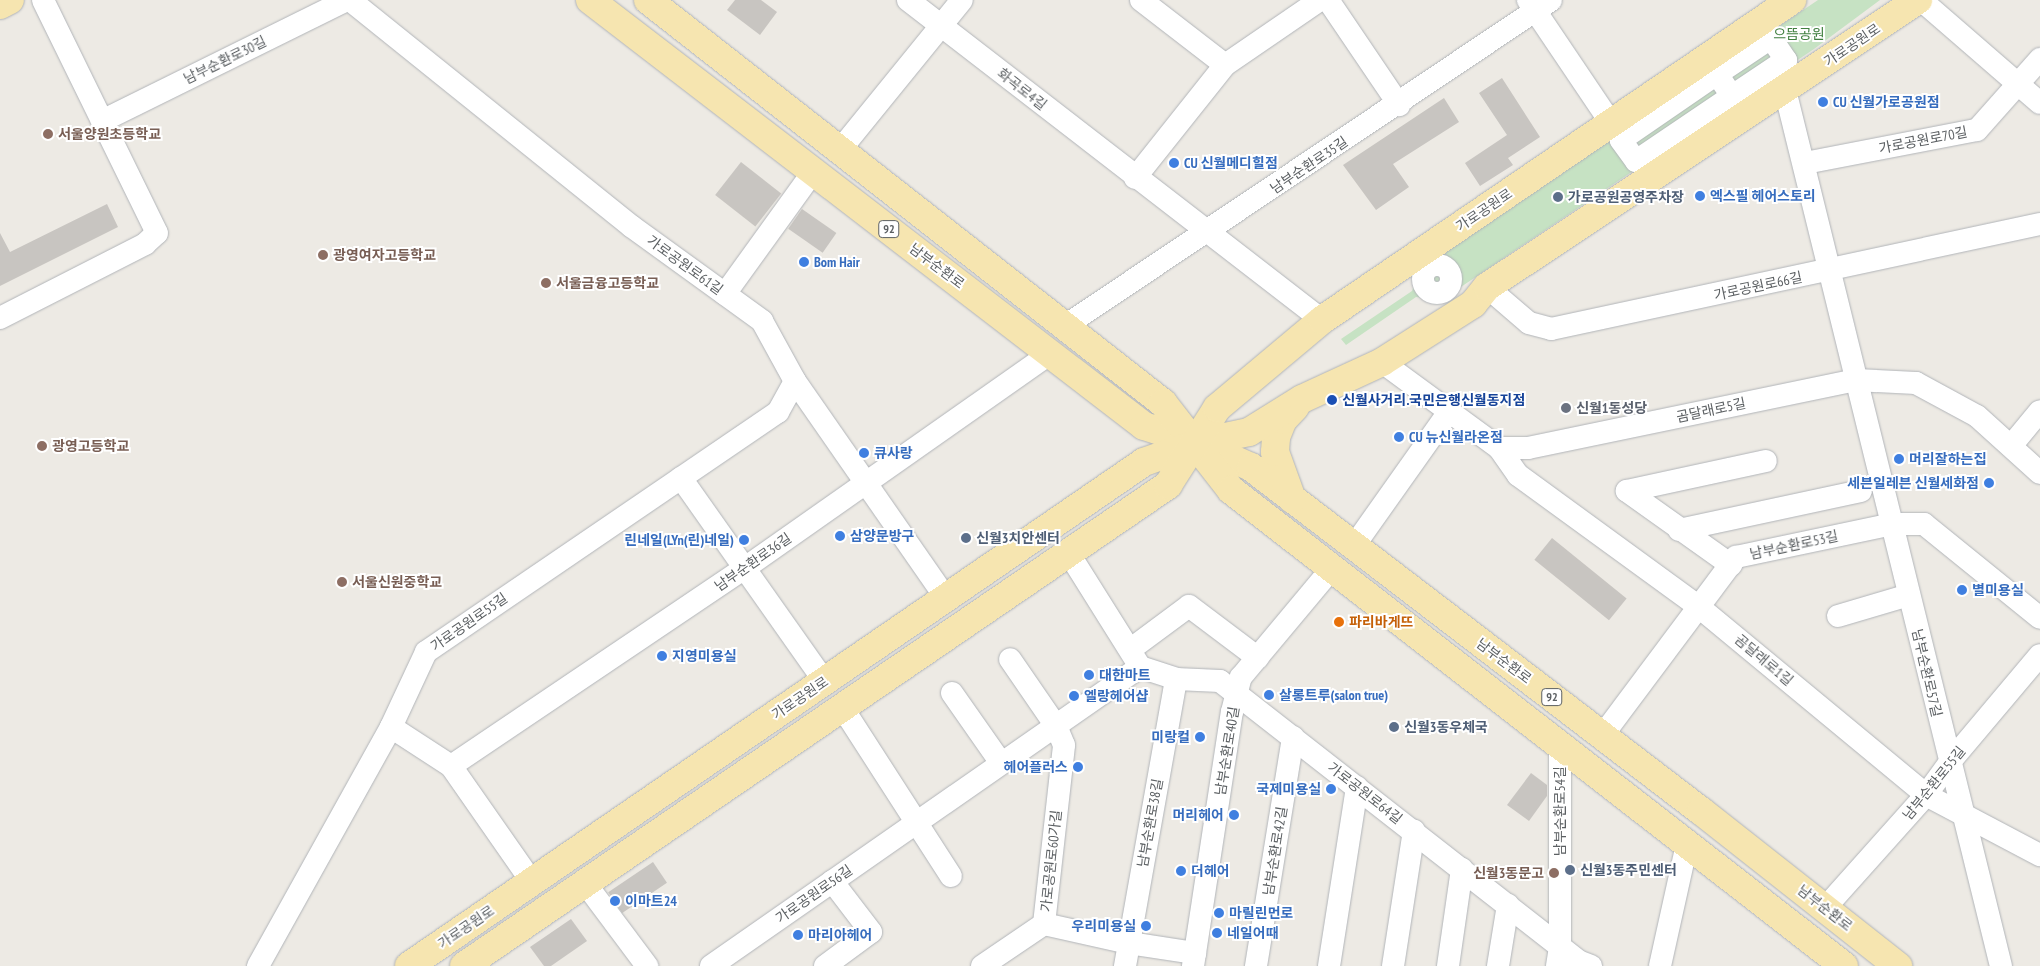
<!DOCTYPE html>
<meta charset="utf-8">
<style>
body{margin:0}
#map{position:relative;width:2040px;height:966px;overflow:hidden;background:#edeae4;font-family:"PT Sans Narrow","Noto Sans KR",sans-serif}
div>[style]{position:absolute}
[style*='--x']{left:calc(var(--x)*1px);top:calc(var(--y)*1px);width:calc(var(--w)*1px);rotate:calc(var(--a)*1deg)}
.green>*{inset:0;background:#c6e2c3}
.building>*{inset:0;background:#c8c5c1;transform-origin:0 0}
.roads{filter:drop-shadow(0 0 1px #b1b4b8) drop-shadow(0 0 1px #b1b4b8)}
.minor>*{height:22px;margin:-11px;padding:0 11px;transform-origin:11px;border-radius:11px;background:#fff}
.minor>.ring{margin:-11px;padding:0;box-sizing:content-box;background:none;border:22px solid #fff;border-radius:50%}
.major>*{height:28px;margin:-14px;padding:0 14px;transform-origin:14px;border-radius:14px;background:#f6e5b0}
.dots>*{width:14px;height:14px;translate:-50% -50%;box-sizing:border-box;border:2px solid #fff;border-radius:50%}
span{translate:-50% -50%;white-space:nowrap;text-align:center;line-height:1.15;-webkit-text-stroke:4px #fff;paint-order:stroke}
.shield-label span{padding:1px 4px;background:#fff;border:1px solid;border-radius:4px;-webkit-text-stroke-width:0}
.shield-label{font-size:12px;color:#5c6063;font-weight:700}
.park-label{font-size:14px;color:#407f3f}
.street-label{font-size:14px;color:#5c6063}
.shop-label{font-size:14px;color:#366cbe;font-weight:700}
.left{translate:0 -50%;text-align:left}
.right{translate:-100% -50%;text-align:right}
.education-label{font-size:14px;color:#785e54;font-weight:700}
.service-label{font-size:14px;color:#4e5e75;font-weight:700}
.transit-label{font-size:14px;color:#164399;font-weight:700}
.worship-label{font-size:14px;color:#5b616d;font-weight:700}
.food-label{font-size:14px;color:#c56008;font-weight:700}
</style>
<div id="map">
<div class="green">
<i style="clip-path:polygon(1818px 0,1880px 0,1814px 49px,1446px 297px,1436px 299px,1416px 297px,1346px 345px,1341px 339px,1412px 291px,1424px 265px)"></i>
</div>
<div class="building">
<i style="clip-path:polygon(735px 0,761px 0,777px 12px,760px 35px,727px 10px)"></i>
<i style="clip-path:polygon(1502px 78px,1540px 137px,1508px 158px,1513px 165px,1480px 186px,1465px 163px,1507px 135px,1479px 93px)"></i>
<i style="clip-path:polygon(1444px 98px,1459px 122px,1393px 164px,1409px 187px,1376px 210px,1343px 165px)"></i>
<i style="left:741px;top:162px;width:51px;height:42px;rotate:38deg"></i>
<i style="clip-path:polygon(107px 204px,118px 227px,0 286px,0 233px,10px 252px)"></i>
<i style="left:802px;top:209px;width:42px;height:24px;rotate:35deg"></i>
<i style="left:1552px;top:538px;width:96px;height:28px;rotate:39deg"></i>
<i style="clip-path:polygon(1531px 773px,1547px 785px,1547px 796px,1529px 821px,1507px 805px)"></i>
<i style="left:653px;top:862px;width:25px;height:54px;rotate:56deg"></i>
<i style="clip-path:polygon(571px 919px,587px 941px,551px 966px,544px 966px,530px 947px)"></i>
</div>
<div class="roads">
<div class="minor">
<i style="--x:350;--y:0;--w:361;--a:38.8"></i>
<i style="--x:631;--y:226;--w:162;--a:35.9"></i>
<i style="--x:762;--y:321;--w:68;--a:61.2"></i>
<i style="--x:795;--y:381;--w:264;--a:55.2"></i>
<i style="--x:908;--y:0;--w:523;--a:37.7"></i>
<i style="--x:1141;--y:0;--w:106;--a:37.7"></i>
<i style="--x:1328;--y:0;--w:127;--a:55.9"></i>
<i style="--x:1528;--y:0;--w:148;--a:56"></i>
<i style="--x:1921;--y:0;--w:157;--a:40.9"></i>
<i style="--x:1717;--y:74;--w:27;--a:56"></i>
<i style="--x:1732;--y:96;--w:116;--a:145.9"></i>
<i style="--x:1636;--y:161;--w:26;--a:-126"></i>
<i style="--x:1621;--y:140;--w:116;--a:-34.5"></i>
<i style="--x:1717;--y:74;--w:65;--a:-33.7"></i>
<i style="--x:1771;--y:38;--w:27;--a:56"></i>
<i style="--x:1786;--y:60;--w:65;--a:146.3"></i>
<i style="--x:1785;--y:90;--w:902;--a:76.15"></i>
<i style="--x:102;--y:121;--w:273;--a:-26.3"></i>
<i style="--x:840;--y:150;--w:193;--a:-50.9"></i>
<i style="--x:1805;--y:163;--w:175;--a:-10.9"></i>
<i style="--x:1977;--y:130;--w:95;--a:-48.4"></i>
<i style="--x:1135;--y:178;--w:144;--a:-51.5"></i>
<i style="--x:1225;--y:65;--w:115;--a:-34.4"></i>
<i class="ring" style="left:1423px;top:265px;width:6px;height:6px"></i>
<i style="--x:1487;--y:287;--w:55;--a:40.6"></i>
<i style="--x:1529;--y:323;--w:23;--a:15"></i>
<i style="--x:1551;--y:329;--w:500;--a:-12.12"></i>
<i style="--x:725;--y:294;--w:150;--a:-54.2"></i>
<i style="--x:0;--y:318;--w:163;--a:-27"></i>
<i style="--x:145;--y:244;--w:16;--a:-43"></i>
<i style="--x:157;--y:233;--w:259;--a:-116.1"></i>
<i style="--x:1065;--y:326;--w:585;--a:-33.85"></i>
<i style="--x:1382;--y:362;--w:145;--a:36.3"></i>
<i style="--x:1499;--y:448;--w:29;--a:0"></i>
<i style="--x:1528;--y:448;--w:335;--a:-11.7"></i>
<i style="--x:1856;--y:380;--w:60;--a:2.9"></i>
<i style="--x:1916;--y:383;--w:69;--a:28.4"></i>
<i style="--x:1977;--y:416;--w:85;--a:42.1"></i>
<i style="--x:2011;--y:446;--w:45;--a:-50.4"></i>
<i style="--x:1499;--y:448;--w:33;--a:55"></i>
<i style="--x:1518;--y:475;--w:224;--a:36.1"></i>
<i style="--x:1699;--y:607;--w:295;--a:39.6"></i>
<i style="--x:1926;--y:795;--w:129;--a:27.8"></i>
<i style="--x:681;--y:478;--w:248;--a:54.8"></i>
<i style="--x:1679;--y:530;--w:186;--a:-12.1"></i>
<i style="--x:1354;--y:546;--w:164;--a:-54.7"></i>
<i style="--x:1068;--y:552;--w:136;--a:57.9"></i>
<i style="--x:1140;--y:667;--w:38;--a:18"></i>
<i style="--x:1176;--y:679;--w:44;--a:2.6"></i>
<i style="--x:1220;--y:681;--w:454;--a:38"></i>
<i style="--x:1578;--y:961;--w:14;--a:21"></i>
<i style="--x:1731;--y:565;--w:128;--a:-144.6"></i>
<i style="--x:1627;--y:491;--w:142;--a:-12.2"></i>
<i style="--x:1838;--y:616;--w:74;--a:-16.5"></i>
<i style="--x:1131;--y:649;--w:72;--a:-36.6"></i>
<i style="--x:1189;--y:606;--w:86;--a:37"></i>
<i style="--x:952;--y:693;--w:85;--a:55"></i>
<i style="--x:842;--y:707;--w:201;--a:57.2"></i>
<i style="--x:391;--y:727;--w:72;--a:33"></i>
<i style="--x:451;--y:766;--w:141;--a:55.1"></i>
<i style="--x:1602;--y:736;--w:224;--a:-53.2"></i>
<i style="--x:1736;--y:557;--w:159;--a:-11.9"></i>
<i style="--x:1892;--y:524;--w:32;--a:0"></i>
<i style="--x:1924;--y:524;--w:149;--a:39"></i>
<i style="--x:451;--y:766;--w:354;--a:-34"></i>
<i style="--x:745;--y:568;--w:374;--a:-35.1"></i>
<i style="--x:585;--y:883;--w:104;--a:53.2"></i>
<i style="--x:1825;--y:908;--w:152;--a:-48.2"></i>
<i style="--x:1926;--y:795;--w:39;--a:-54"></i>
<i style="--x:1949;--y:763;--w:141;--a:-49.9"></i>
<i style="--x:1044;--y:924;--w:87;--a:12.6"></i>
<i style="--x:1129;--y:943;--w:67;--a:8.6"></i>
<i style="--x:258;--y:966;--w:274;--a:-60.9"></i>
<i style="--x:391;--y:727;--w:83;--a:-65"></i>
<i style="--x:426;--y:652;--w:426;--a:-34.3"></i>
<i style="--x:778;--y:412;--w:35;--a:-61"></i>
<i style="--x:711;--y:966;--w:523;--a:-34.88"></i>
<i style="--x:825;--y:966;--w:57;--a:-36.5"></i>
<i style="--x:871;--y:932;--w:64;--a:-127.4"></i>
<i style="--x:982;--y:966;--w:75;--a:-34.1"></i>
<i style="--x:1044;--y:924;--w:180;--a:-83.6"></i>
<i style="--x:1064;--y:745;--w:21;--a:-113"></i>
<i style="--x:1056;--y:726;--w:81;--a:-124.5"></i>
<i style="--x:1125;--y:966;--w:291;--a:-79.9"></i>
<i style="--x:1193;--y:966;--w:257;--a:-81.3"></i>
<i style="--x:1232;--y:712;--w:36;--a:-76"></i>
<i style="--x:1241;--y:677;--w:142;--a:-50.1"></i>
<i style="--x:1256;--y:966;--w:232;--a:-80.8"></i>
<i style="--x:1329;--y:966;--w:181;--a:-81.1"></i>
<i style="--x:1393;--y:966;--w:137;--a:-81.2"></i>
<i style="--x:1448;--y:966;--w:98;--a:-81.8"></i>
<i style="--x:1498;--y:966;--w:62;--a:-80.7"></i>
<i style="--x:1557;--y:966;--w:20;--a:-81"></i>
<i style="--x:1560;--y:946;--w:201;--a:-90"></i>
<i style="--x:1660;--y:966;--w:125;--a:-77.5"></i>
</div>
<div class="major">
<i style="--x:590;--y:0;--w:699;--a:37.56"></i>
<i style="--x:1144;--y:426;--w:56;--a:17.8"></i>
<i style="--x:1197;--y:443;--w:59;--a:24"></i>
<i style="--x:1251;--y:467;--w:566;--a:37.4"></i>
<i style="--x:1701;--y:811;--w:251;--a:38.2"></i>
<i style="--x:648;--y:0;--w:654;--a:38.04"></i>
<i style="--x:1163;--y:403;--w:110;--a:52"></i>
<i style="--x:1231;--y:490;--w:776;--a:37.83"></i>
<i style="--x:0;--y:5;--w:11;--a:-27"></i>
<i style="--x:1292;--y:499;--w:50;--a:-109.9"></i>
<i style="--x:1275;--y:452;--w:15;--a:-86"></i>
<i style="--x:1276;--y:437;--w:18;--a:-68"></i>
<i style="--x:1283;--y:420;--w:18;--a:-47"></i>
<i style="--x:409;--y:966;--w:891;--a:-34.44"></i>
<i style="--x:1144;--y:462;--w:56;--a:-19.7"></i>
<i style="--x:1197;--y:443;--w:53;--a:-11.9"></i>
<i style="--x:1249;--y:432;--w:62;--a:-31.9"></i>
<i style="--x:1302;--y:399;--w:88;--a:-24.8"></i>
<i style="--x:1382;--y:362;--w:108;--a:-32.5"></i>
<i style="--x:1473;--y:304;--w:22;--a:-51"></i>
<i style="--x:1487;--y:287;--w:518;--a:-33.66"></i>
<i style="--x:464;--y:966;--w:853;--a:-34.34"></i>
<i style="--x:1168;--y:485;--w:91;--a:-57.5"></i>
<i style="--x:1217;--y:408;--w:137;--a:-40"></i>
<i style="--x:1322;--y:320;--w:569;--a:-34.25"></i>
</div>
</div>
<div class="dots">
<i style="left:1823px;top:102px;background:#3f7fe0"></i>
<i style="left:48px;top:134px;background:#8d6e63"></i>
<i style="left:1174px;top:163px;background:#3f7fe0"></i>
<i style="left:1700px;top:196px;background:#3f7fe0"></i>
<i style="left:1558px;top:197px;background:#5c6f8a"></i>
<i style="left:323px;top:255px;background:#8d6e63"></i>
<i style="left:804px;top:262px;background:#3f7fe0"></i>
<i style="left:546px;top:283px;background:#8d6e63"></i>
<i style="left:1332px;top:400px;background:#1a4fb4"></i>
<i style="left:1566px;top:408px;background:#6b7280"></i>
<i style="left:1399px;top:437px;background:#3f7fe0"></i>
<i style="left:42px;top:446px;background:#8d6e63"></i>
<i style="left:864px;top:453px;background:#3f7fe0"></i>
<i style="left:1899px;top:459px;background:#3f7fe0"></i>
<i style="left:1989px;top:483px;background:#3f7fe0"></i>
<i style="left:840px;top:536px;background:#3f7fe0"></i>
<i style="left:966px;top:538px;background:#5c6f8a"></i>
<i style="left:744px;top:540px;background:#3f7fe0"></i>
<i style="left:342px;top:582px;background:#8d6e63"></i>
<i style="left:1962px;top:590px;background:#3f7fe0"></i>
<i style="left:1339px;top:622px;background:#e8710a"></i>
<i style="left:662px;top:656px;background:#3f7fe0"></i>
<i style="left:1089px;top:675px;background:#3f7fe0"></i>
<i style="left:1269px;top:695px;background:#3f7fe0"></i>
<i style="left:1074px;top:696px;background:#3f7fe0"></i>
<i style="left:1394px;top:727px;background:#5c6f8a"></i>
<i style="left:1200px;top:737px;background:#3f7fe0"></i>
<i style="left:1078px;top:767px;background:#3f7fe0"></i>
<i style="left:1331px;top:789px;background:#3f7fe0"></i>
<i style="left:1234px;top:815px;background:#3f7fe0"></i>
<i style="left:1570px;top:870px;background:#5c6f8a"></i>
<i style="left:1181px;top:871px;background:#3f7fe0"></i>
<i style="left:1554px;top:873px;background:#8d6e63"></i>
<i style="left:615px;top:901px;background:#3f7fe0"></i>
<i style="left:1219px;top:913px;background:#3f7fe0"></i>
<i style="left:1146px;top:926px;background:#3f7fe0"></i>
<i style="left:1217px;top:933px;background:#3f7fe0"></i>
<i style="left:798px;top:935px;background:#3f7fe0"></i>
</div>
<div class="shield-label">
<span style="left:889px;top:229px">92</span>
<span style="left:1552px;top:697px">92</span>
</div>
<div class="park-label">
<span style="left:1799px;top:34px">으뜸공원</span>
</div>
<div class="street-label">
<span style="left:1852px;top:45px;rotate:-34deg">가로공원로</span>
<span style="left:225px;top:60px;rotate:-26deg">남부순환로30길</span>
<span style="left:1022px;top:89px;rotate:38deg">화곡로4길</span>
<span style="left:1923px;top:140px;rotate:-11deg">가로공원로70길</span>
<span style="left:1309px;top:165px;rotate:-34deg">남부순환로35길</span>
<span style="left:1484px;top:210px;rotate:-34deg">가로공원로</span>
<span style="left:685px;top:265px;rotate:36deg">가로공원로61길</span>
<span style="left:937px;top:266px;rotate:37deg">남부순환로</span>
<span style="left:1758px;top:286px;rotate:-12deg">가로공원로66길</span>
<span style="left:1711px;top:410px;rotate:-12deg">곰달래로5길</span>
<span style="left:1794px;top:545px;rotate:-12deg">남부순환로53길</span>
<span style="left:753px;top:562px;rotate:-35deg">남부순환로36길</span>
<span style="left:469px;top:622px;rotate:-35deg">가로공원로55길</span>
<span style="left:1764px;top:660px;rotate:40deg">곰달래로1길</span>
<span style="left:1504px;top:661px;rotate:37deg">남부순환로</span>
<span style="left:1927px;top:673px;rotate:77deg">남부순환로57길</span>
<span style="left:800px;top:698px;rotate:-34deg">가로공원로</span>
<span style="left:1227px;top:751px;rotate:-81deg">남부순환로40길</span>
<span style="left:1934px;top:783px;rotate:-51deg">남부순환로55길</span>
<span style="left:1365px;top:793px;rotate:38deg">가로공원로64길</span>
<span style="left:1560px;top:811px;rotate:-90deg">남부순환로54길</span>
<span style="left:1150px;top:823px;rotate:-80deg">남부순환로38길</span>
<span style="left:1275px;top:851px;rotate:-81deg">남부순환로42길</span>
<span style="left:1051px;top:861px;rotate:-84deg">가로공원로60가길</span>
<span style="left:814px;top:894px;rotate:-35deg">가로공원로56길</span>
<span style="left:1825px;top:908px;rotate:38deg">남부순환로</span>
<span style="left:466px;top:927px;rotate:-34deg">가로공원로</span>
</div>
<div class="shop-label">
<span class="left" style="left:1833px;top:102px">CU 신월가로공원점</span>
<span class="left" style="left:1184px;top:163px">CU 신월메디힐점</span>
<span class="left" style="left:1710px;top:196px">엑스필 헤어스토리</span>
<span class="left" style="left:814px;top:262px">Bom Hair</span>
<span class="left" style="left:1409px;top:437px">CU 뉴신월라온점</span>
<span class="left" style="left:874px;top:453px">큐사랑</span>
<span class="left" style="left:1909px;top:459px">머리잘하는집</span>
<span class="right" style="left:1979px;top:483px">세븐일레븐 신월세화점</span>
<span class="left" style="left:850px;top:536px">삼양문방구</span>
<span class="right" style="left:734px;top:540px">린네일(LYn(린)네일)</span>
<span class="left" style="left:1972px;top:590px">별미용실</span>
<span class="left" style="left:672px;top:656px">지영미용실</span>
<span class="left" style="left:1099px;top:675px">대한마트</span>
<span class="left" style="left:1279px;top:695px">살롱트루(salon true)</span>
<span class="left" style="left:1084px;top:696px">엘랑헤어샵</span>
<span class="right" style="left:1190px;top:737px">미랑컬</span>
<span class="right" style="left:1068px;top:767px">헤어플러스</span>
<span class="right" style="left:1321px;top:789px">국제미용실</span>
<span class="right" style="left:1224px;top:815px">머리헤어</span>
<span class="left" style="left:1191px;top:871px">더헤어</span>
<span class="left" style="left:625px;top:901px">이마트24</span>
<span class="left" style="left:1229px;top:913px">마릴린먼로</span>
<span class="right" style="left:1136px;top:926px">우리미용실</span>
<span class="left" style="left:1227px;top:933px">네일어때</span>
<span class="left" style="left:808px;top:935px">마리아헤어</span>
</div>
<div class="education-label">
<span class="left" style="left:58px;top:134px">서울양원초등학교</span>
<span class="left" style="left:333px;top:255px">광영여자고등학교</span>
<span class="left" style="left:556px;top:283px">서울금융고등학교</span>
<span class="left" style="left:52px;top:446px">광영고등학교</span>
<span class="left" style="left:352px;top:582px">서울신원중학교</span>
<span class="right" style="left:1544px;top:873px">신월3동문고</span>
</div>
<div class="service-label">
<span class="left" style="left:1568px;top:197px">가로공원공영주차장</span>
<span class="left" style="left:976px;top:538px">신월3치안센터</span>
<span class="left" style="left:1404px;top:727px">신월3동우체국</span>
<span class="left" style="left:1580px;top:870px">신월3동주민센터</span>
</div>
<div class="transit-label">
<span class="left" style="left:1342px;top:400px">신월사거리.국민은행신월동지점</span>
</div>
<div class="worship-label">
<span class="left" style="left:1576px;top:408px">신월1동성당</span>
</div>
<div class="food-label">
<span class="left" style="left:1349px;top:622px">파리바게뜨</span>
</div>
</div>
